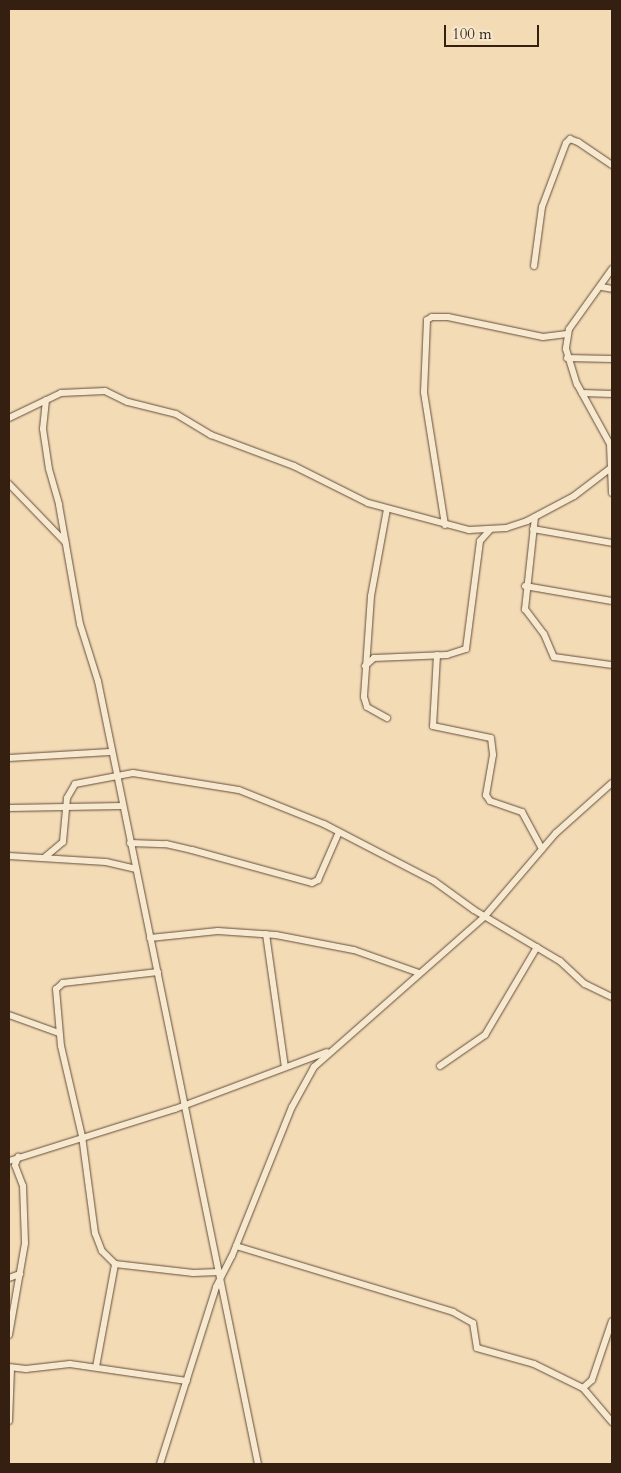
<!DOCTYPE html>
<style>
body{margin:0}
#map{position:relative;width:621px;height:1473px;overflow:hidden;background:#f3dbb6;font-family:Cardo,serif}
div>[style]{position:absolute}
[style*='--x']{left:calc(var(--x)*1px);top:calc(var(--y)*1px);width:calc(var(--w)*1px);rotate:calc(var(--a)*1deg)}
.roads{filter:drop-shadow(0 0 1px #644e3a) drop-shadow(0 0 1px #644e3a)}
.minor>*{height:6px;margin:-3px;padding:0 3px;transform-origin:3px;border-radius:3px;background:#f7e8d0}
span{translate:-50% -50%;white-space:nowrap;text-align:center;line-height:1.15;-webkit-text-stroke:4px #f7e8d0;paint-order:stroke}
.frame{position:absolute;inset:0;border:10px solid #351f11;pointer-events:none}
.scale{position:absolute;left:444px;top:25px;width:95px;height:22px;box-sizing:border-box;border:2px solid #351f11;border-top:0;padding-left:6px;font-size:15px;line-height:18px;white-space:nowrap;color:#351f11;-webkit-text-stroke:4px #f7e8d0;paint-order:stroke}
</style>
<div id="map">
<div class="roads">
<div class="minor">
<i style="--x:534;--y:266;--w:60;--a:-82.3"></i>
<i style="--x:542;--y:207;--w:68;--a:-69.4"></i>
<i style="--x:566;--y:143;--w:6;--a:-45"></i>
<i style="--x:570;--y:139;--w:9;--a:21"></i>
<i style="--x:578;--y:142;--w:41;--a:34.1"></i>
<i style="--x:612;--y:269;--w:74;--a:125.6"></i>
<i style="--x:569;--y:329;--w:20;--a:99"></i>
<i style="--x:566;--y:349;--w:37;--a:73"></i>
<i style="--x:577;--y:384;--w:68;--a:61.2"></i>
<i style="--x:610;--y:444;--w:49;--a:87.7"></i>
<i style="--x:602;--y:287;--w:10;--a:11"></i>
<i style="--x:567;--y:358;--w:45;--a:1.3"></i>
<i style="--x:582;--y:393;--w:30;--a:2"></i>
<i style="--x:46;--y:400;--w:29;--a:96"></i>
<i style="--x:43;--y:429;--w:40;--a:81.5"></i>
<i style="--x:49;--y:469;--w:37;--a:74"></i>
<i style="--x:59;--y:505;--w:121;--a:80"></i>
<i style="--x:80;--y:624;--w:60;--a:72.5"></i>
<i style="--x:98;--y:681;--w:799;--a:78.45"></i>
<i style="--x:9;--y:418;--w:58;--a:-25.7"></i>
<i style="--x:61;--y:393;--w:44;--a:-2.6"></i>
<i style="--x:105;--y:391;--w:25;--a:26"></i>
<i style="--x:128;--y:402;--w:49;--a:14"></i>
<i style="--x:176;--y:414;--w:41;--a:31"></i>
<i style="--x:211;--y:435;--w:89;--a:20.5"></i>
<i style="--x:294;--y:466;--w:83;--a:26.6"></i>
<i style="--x:368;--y:503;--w:105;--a:15"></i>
<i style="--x:469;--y:530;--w:37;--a:-3"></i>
<i style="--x:506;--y:528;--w:22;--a:-18"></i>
<i style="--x:527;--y:521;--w:53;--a:-28"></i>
<i style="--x:574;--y:496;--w:48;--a:-37.3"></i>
<i style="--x:9;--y:484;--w:81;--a:46"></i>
<i style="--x:387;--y:509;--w:88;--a:100.4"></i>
<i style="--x:371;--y:596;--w:101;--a:94"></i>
<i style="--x:364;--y:697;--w:10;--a:73"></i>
<i style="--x:367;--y:707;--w:23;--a:29"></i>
<i style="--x:535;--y:517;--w:93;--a:96.2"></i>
<i style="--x:525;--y:609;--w:31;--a:53"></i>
<i style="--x:544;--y:634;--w:25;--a:67"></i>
<i style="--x:554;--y:657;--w:59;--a:7.9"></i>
<i style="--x:445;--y:525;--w:135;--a:-99"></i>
<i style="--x:424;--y:392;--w:72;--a:-87.6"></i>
<i style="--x:427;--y:320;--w:6;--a:-31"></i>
<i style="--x:432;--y:317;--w:16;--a:0"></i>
<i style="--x:448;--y:317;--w:97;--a:11.9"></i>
<i style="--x:543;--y:337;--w:24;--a:-7"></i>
<i style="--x:533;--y:529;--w:80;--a:10"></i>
<i style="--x:525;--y:586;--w:88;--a:9.8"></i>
<i style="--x:437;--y:655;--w:71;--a:93.2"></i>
<i style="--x:433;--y:726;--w:59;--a:11.7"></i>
<i style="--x:491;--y:738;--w:17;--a:83"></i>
<i style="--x:493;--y:755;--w:41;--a:99.9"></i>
<i style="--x:486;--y:795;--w:7;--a:56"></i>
<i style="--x:490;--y:801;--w:34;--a:19"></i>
<i style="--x:522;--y:812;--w:42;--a:61.6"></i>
<i style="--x:365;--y:666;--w:12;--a:-42"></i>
<i style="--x:374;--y:658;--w:73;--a:-2.4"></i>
<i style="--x:447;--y:655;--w:20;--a:-18"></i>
<i style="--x:466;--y:649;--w:109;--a:-82.6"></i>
<i style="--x:480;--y:541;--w:15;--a:-48"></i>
<i style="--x:9;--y:758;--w:101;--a:-3.4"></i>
<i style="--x:9;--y:808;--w:113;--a:-1"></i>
<i style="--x:130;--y:843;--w:36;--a:2"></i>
<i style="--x:166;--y:844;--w:27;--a:13"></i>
<i style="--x:192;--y:850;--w:124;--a:15.4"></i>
<i style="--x:312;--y:883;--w:7;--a:-27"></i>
<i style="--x:318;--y:880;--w:52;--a:-66.4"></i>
<i style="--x:9;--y:856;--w:97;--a:3.5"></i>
<i style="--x:106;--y:862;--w:31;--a:13"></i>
<i style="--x:45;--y:857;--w:23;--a:-40"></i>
<i style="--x:63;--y:842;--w:44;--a:-84.8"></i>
<i style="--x:67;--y:798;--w:16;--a:-60"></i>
<i style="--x:75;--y:784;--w:59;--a:-10.7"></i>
<i style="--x:133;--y:773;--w:107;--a:9.1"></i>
<i style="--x:239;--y:790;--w:92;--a:21.8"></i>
<i style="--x:324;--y:824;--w:124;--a:27.4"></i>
<i style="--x:434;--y:881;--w:49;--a:35.9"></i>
<i style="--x:474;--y:910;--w:100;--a:30.7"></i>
<i style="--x:560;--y:961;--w:34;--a:43"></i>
<i style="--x:585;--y:984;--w:30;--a:26"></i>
<i style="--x:266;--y:934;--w:134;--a:81.9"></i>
<i style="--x:150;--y:938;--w:68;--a:-5.9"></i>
<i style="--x:218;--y:931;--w:58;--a:3.9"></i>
<i style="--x:276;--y:935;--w:79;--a:10.9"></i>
<i style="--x:354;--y:950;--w:69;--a:19.5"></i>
<i style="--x:158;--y:972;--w:96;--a:173.4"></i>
<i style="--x:63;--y:983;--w:9;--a:139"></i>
<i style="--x:56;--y:989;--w:57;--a:85"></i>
<i style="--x:61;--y:1046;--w:92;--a:76.9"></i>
<i style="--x:82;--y:1136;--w:98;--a:82.4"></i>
<i style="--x:95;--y:1233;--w:19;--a:69"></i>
<i style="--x:102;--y:1251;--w:18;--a:45"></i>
<i style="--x:115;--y:1264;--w:79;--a:6.6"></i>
<i style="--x:193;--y:1273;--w:26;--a:-2"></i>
<i style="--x:9;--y:1015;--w:53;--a:19.8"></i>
<i style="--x:440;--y:1066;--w:55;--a:-34.6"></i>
<i style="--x:485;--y:1035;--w:102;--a:-59.4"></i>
<i style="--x:9;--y:1161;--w:174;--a:-17.4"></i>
<i style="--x:175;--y:1109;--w:162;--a:-20.6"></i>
<i style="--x:236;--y:1246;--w:227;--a:16.9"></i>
<i style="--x:453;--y:1312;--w:23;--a:29"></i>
<i style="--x:473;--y:1323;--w:25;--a:81"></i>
<i style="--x:477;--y:1348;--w:59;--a:15.7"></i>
<i style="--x:534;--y:1364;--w:55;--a:26.1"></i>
<i style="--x:583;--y:1388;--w:12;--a:-42"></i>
<i style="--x:592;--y:1380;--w:62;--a:-71.3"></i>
<i style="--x:9;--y:1278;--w:12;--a:-20"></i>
<i style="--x:9;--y:1335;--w:93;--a:-80.1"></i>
<i style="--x:25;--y:1243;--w:57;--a:-92"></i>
<i style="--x:23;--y:1186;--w:22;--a:-111"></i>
<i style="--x:15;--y:1165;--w:9;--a:-69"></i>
<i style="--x:9;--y:1367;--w:17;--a:7"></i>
<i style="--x:26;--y:1369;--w:44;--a:-6.5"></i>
<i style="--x:70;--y:1364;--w:118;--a:8.3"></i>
<i style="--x:96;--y:1367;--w:105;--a:-79.5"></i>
<i style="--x:583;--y:1388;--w:45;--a:49.5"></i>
<i style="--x:9;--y:1421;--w:53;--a:-87.8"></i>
<i style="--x:160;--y:1464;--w:186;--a:-72.4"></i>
<i style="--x:216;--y:1287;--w:35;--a:-63"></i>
<i style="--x:232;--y:1256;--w:161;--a:-68.1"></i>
<i style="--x:292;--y:1107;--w:46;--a:-61.2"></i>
<i style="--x:314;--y:1067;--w:228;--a:-41.4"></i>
<i style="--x:485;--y:916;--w:109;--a:-49.5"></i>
<i style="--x:556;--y:833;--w:75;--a:-41.8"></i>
</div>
</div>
<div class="frame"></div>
<div class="scale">100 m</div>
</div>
